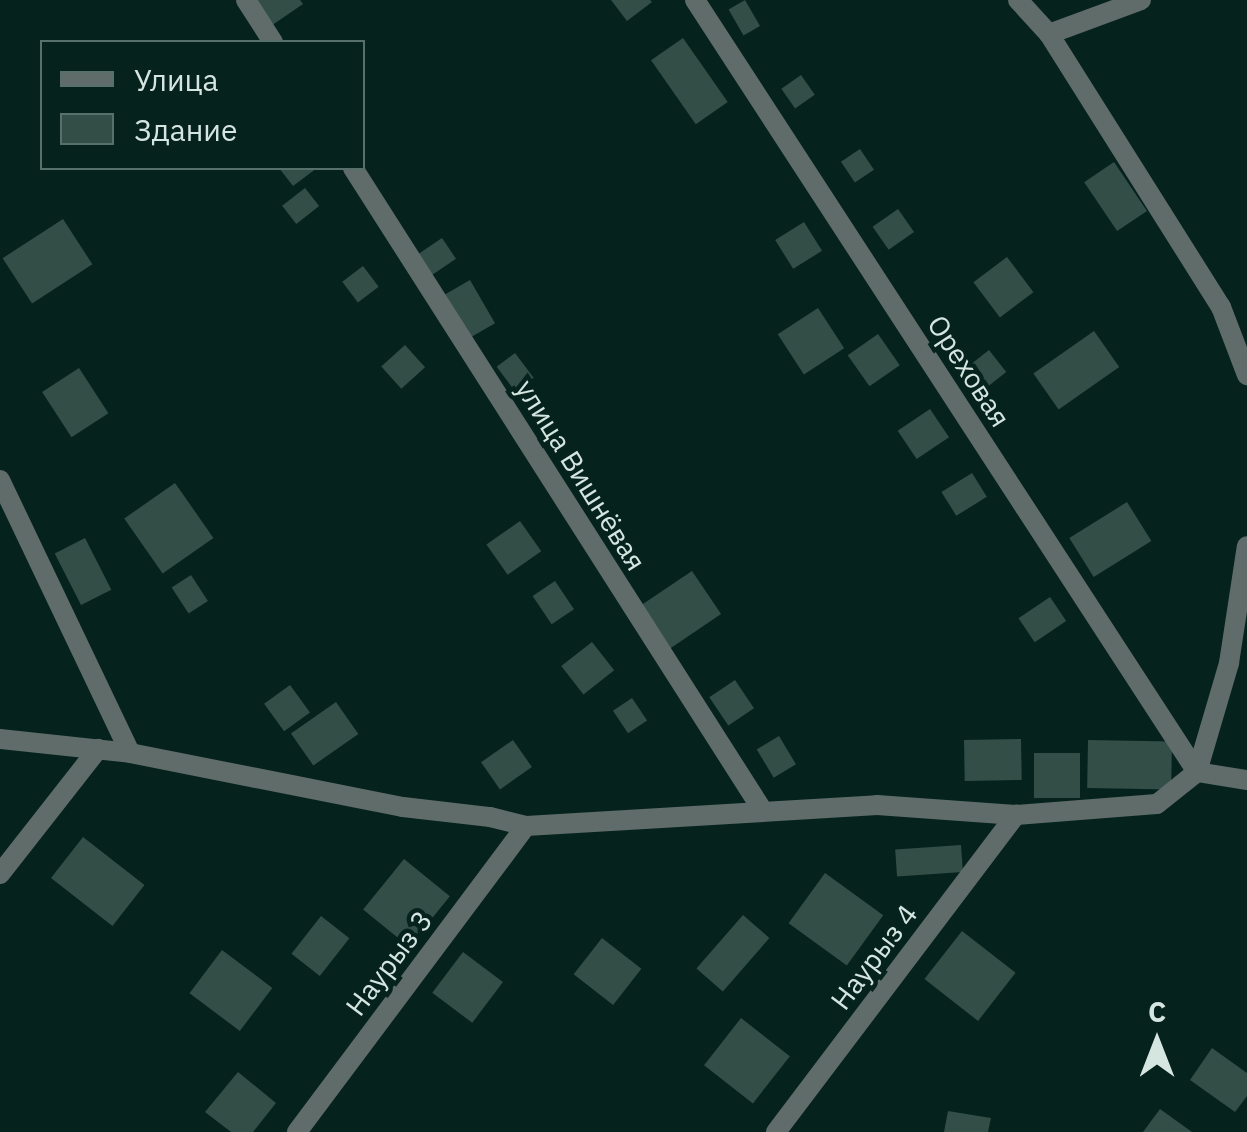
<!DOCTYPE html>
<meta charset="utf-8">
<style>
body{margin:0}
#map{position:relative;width:1247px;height:1132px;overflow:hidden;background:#05221c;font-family:"IBM Plex Sans",sans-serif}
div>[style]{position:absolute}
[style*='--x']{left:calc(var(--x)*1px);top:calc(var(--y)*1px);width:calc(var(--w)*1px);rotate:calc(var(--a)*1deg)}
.building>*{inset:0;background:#324e47;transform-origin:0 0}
.minor>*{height:20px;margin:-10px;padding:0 10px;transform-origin:10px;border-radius:10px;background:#5f6c69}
span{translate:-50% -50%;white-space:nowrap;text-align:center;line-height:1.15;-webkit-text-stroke:9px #05221c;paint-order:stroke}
.street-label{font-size:28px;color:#d5e5e0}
.legend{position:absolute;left:40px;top:40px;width:325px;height:130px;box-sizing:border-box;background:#05221c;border:2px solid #58706a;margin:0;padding:12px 18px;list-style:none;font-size:30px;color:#d5e5e0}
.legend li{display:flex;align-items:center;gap:20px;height:50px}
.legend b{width:50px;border:2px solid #58706a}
.north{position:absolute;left:1107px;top:992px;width:100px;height:100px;-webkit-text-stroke:8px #05221c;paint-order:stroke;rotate:0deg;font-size:28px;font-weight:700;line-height:40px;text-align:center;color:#d5e5e0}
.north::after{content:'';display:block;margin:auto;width:35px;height:45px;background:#d5e5e0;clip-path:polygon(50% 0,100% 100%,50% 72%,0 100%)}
</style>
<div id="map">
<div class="building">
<i style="clip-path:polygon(254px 0,300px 0,303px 4px,268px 28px)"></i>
<i style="clip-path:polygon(611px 0,650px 0,652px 2px,627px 21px)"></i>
<i style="left:745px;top:0;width:30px;height:19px;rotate:60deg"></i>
<i style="left:683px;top:38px;width:78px;height:39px;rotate:55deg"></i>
<i style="left:801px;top:75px;width:24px;height:24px;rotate:55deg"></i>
<i style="left:860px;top:149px;width:25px;height:23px;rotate:56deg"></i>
<i style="left:1114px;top:162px;width:59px;height:36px;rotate:56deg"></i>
<i style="clip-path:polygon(279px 168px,317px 168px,293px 186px)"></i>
<i style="left:305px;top:188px;width:23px;height:29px;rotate:52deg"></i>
<i style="left:898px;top:209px;width:28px;height:31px;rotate:55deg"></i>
<i style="left:63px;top:219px;width:54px;height:72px;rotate:57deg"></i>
<i style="left:804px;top:222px;width:34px;height:34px;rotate:58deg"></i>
<i style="left:442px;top:238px;width:25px;height:29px;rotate:56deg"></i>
<i style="left:1007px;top:257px;width:44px;height:42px;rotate:53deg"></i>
<i style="left:363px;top:266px;width:26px;height:26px;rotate:53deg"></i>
<i style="left:470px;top:280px;width:50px;height:35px;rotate:60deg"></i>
<i style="left:818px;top:308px;width:48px;height:48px;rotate:57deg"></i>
<i style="left:1094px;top:331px;width:44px;height:74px;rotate:55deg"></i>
<i style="left:878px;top:334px;width:38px;height:37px;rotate:55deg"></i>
<i style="left:405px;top:345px;width:30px;height:32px;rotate:48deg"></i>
<i style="left:989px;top:350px;width:28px;height:25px;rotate:52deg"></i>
<i style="left:515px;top:353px;width:31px;height:23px;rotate:53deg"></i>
<i style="left:79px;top:368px;width:54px;height:44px;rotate:57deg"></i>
<i style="left:930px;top:409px;width:34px;height:39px;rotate:56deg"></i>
<i style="left:972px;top:473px;width:28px;height:36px;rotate:58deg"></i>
<i style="left:175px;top:483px;width:67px;height:62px;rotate:55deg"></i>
<i style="left:1127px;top:502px;width:46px;height:68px;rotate:58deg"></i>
<i style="left:520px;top:521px;width:37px;height:41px;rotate:55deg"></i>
<i style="left:85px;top:538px;width:58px;height:34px;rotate:63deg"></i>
<i style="left:692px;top:571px;width:52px;height:61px;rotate:56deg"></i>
<i style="left:191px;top:575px;width:31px;height:23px;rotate:57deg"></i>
<i style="left:555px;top:581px;width:34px;height:27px;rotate:56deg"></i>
<i style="left:1050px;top:597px;width:29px;height:38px;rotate:56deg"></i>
<i style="left:592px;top:642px;width:36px;height:39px;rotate:52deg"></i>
<i style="left:735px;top:680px;width:34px;height:31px;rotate:56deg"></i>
<i style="left:290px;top:685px;width:34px;height:32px;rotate:54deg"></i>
<i style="left:632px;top:698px;width:27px;height:23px;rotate:56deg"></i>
<i style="left:336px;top:702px;width:39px;height:55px;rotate:55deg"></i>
<i style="left:779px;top:736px;width:33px;height:26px;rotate:59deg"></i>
<i style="left:1021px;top:739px;width:41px;height:57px;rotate:89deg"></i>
<i style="left:513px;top:740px;width:33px;height:39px;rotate:55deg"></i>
<i style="left:1088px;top:740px;width:84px;height:48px;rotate:1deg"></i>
<i style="left:1080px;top:753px;width:45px;height:46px;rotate:90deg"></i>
<i style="left:83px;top:837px;width:78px;height:52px;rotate:38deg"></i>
<i style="left:961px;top:845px;width:27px;height:66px;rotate:86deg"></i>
<i style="left:404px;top:859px;width:59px;height:65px;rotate:39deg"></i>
<i style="left:825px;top:873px;width:72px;height:62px;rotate:36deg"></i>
<i style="left:743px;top:915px;width:35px;height:71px;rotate:41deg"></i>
<i style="left:321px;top:916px;width:36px;height:48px;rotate:38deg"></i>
<i style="left:962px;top:931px;width:68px;height:61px;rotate:38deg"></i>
<i style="left:602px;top:938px;width:50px;height:46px;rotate:38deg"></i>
<i style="left:222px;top:950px;width:63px;height:54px;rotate:37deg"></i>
<i style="left:463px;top:952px;width:50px;height:51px;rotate:37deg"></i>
<i style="left:741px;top:1018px;width:62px;height:60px;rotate:38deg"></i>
<i style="clip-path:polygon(1212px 1048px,1247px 1073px,1247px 1096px,1235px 1112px,1190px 1080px)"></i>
<i style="clip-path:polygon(238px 1072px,276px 1103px,253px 1132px,231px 1132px,205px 1112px)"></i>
<i style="clip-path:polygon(1160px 1109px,1192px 1132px,1143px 1132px)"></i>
<i style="clip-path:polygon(948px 1111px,991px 1118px,988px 1132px,944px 1132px)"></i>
</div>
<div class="minor">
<i style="--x:246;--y:0;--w:50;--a:57.3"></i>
<i style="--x:695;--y:0;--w:921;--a:56.97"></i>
<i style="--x:1018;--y:0;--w:46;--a:47.6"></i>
<i style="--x:1049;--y:34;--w:323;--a:57.8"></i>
<i style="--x:1221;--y:307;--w:73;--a:69.1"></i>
<i style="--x:1049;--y:34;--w:98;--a:-20.3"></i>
<i style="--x:353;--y:168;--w:763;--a:57.48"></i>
<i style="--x:0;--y:480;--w:302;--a:64.5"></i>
<i style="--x:0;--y:739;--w:131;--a:6.1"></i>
<i style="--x:130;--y:753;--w:278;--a:11.2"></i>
<i style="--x:403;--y:807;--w:88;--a:6.6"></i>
<i style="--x:490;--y:817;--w:37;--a:14"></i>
<i style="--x:526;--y:826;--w:352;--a:-3.4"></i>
<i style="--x:877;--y:805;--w:139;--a:4.1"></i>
<i style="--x:1016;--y:815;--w:141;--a:-4.5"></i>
<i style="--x:1157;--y:804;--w:51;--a:-38.7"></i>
<i style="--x:1197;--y:772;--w:114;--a:-73.6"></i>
<i style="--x:1229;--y:663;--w:118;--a:-81.3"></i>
<i style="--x:1197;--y:772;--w:51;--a:9.1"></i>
<i style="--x:0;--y:874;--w:159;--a:-51.9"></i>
<i style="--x:297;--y:1132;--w:382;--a:-53.2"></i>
<i style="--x:776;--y:1132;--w:398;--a:-52.9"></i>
</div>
<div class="street-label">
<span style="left:969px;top:371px;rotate:57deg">Ореховая</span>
<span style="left:581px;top:475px;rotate:58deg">улица Вишнёвая</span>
<span style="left:874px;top:957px;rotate:-53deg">Наурыз 4</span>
<span style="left:389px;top:963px;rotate:-53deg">Наурыз 3</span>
</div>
<ul class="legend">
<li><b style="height:12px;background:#5f6c69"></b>Улица</li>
<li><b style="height:28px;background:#324e47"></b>Здание</li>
</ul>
<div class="north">С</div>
</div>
